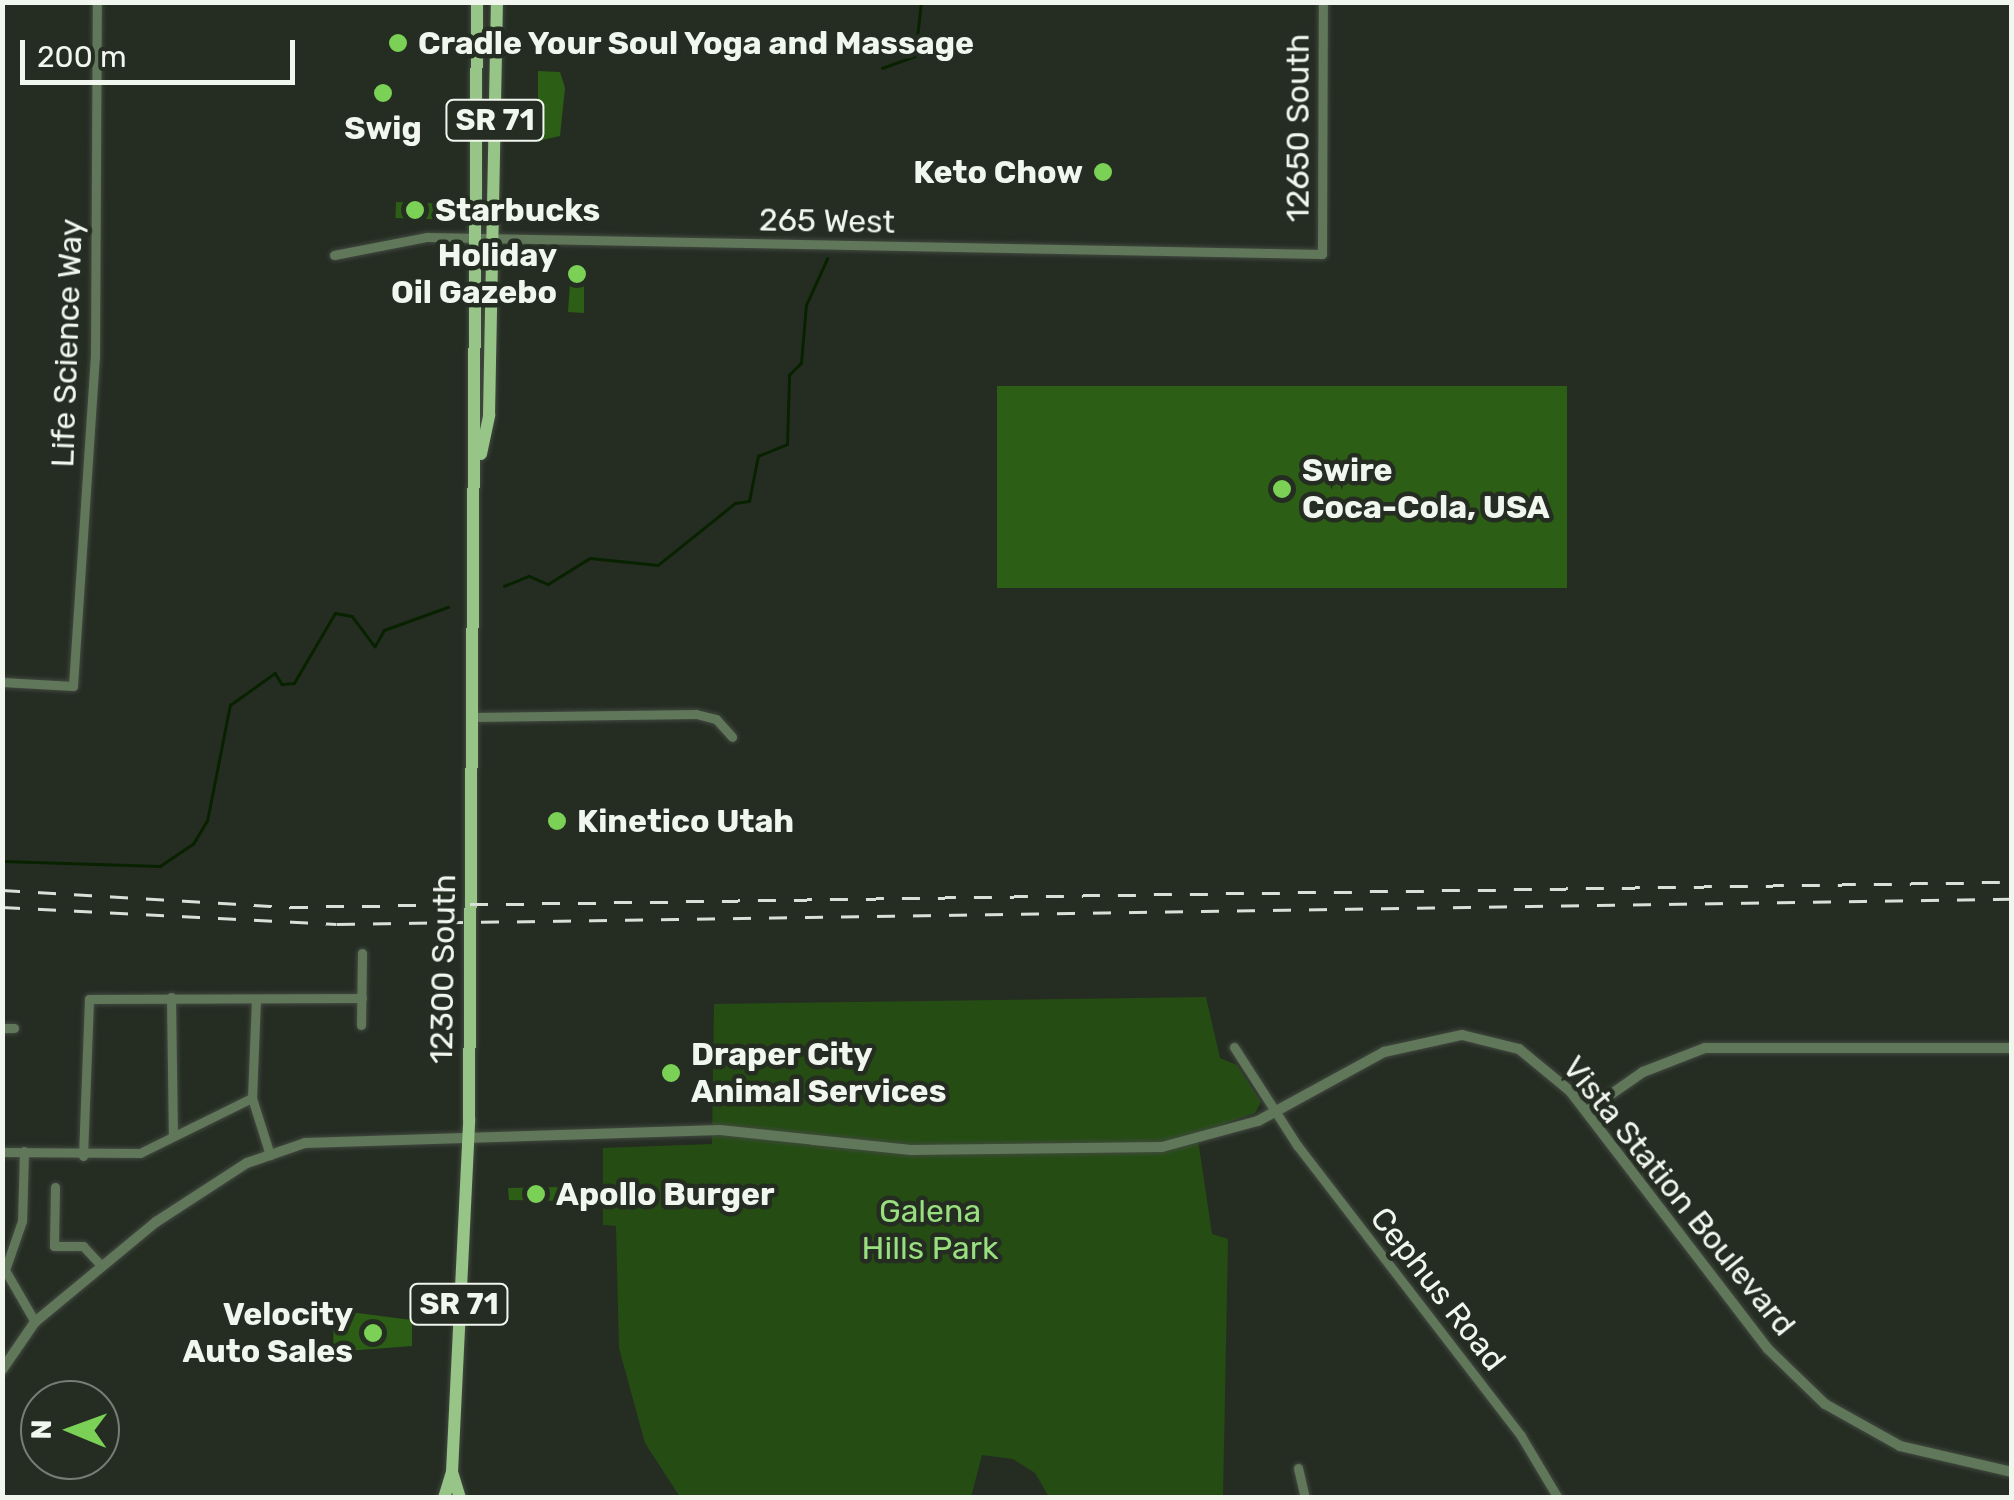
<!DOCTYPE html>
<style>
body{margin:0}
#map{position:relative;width:2014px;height:1500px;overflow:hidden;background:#252d23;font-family:Rubik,sans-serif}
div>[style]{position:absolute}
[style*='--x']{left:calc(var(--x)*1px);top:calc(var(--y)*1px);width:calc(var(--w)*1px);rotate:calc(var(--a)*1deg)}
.green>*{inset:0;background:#254d13}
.stream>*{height:2.5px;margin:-1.25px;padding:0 1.25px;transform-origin:1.25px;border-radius:1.25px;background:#082200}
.building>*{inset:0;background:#2c5e15;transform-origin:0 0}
.roads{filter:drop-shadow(0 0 2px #424940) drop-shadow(0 0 2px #424940)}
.minor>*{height:9px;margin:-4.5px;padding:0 4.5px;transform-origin:4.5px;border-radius:4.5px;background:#61775a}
.tertiary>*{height:10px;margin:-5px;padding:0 5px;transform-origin:5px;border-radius:5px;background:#61775a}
.primary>*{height:12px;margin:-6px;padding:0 6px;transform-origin:6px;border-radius:6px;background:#97c587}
.rail>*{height:2.5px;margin-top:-1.25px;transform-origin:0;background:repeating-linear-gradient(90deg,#dae0d8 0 18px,transparent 0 36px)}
.dots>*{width:28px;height:28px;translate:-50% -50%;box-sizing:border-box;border:5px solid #252d23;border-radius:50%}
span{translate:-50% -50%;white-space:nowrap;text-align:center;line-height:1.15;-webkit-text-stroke:9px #252d23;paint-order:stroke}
.shield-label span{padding:2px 8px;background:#252d23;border:2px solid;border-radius:8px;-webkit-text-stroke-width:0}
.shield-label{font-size:30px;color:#f1f6ef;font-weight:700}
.poi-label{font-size:32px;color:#f1f6ef;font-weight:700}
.left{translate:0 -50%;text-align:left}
.right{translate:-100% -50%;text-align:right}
.street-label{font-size:32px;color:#f1f6ef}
.park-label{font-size:32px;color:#99df7f}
.frame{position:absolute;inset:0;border:5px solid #f1f6ef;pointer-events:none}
.north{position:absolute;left:20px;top:1380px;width:100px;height:100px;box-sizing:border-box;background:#252d23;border:2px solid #777d75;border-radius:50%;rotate:271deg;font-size:28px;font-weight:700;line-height:40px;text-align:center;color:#f1f6ef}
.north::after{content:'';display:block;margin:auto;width:35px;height:45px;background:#7ad156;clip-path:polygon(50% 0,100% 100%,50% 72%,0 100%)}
.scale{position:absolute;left:20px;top:40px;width:275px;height:45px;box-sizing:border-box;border:5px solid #f1f6ef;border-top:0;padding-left:12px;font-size:30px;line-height:35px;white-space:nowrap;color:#f1f6ef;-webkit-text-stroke:8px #252d23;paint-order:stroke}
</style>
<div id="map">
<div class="green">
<i style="clip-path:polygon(1206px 997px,1220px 1058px,1237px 1065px,1261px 1102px,1255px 1113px,1197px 1133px,1212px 1234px,1228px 1239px,1223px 1497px,1049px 1497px,1035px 1473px,1013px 1459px,982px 1455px,971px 1497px,680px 1497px,645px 1443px,619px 1348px,616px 1226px,603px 1225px,603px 1148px,712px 1144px,714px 1004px)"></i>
</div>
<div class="stream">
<i style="--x:882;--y:68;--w:35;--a:-20"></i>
<i style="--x:915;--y:56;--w:54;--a:-83.7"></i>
<i style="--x:504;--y:586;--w:27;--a:-22"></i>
<i style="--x:529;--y:576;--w:21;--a:23"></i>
<i style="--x:548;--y:584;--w:49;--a:-31.8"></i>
<i style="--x:590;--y:558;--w:68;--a:5.9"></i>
<i style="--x:658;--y:565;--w:99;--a:-38.8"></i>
<i style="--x:735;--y:503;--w:14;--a:-8"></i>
<i style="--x:749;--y:501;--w:46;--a:-78.7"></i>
<i style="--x:758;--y:456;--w:31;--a:-22"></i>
<i style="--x:787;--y:444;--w:69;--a:-88.3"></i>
<i style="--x:789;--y:375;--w:17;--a:-45"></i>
<i style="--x:801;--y:363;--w:58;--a:-85.1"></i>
<i style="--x:806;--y:305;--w:51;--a:-65.5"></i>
<i style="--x:2;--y:861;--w:158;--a:1.8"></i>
<i style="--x:160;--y:866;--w:40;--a:-34"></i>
<i style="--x:193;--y:844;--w:27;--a:-59"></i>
<i style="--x:207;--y:821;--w:118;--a:-78.8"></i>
<i style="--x:230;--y:705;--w:55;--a:-35.4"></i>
<i style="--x:275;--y:673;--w:13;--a:58"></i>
<i style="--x:282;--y:684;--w:12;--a:-5"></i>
<i style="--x:294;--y:683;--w:81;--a:-59.6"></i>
<i style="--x:335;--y:613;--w:17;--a:10"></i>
<i style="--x:352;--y:616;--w:38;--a:53"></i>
<i style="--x:375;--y:646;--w:18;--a:-61"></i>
<i style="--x:384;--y:630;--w:68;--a:-19.8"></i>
</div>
<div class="building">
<i style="clip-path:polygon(538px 71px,560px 72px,565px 88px,560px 136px,538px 141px)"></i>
<i style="left:396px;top:202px;width:38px;height:16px;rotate:2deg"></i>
<i style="clip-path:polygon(571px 271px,584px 271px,584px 313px,568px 312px)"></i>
<i style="left:997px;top:386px;width:570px;height:202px"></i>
<i style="clip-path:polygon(563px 1187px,564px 1201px,509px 1200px,508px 1188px)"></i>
<i style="clip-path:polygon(334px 1310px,412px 1320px,412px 1346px,333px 1352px)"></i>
</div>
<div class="roads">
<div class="minor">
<i style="--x:334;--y:255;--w:95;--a:-11"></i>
<i style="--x:427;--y:237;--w:895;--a:1.09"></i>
<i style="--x:1322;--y:254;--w:252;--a:-89.8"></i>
<i style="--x:2;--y:682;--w:71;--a:3.2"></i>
<i style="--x:73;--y:686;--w:330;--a:-86.2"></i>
<i style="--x:95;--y:357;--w:355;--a:-89.7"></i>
<i style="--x:474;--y:717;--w:222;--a:-0.8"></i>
<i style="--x:696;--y:714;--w:21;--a:14"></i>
<i style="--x:716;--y:719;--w:24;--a:48"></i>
<i style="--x:171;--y:997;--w:137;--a:89.2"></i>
<i style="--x:256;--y:999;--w:99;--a:92.3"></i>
<i style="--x:252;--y:1098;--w:60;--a:72.5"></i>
<i style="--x:361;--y:1025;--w:72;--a:-89.2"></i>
<i style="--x:2;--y:1028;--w:12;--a:0"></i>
<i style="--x:1234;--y:1047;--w:117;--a:57.3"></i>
<i style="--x:1297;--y:1145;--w:367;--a:52.4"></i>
<i style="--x:1521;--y:1436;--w:72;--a:59.2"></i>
<i style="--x:24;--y:1151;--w:70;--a:91.6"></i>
<i style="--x:22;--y:1221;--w:52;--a:109.1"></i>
<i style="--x:5;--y:1270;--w:60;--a:60"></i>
<i style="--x:2;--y:1152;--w:138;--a:0.4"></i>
<i style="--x:140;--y:1153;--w:125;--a:-26.2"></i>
<i style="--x:83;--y:1156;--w:157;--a:-87.8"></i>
<i style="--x:89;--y:999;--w:273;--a:-0.2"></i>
<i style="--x:55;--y:1187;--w:59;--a:91"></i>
<i style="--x:54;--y:1246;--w:29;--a:0"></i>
<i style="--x:83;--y:1246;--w:26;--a:47"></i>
<i style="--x:1298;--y:1468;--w:31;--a:77"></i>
</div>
<div class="tertiary">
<i style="--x:1587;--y:1111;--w:68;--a:-34.9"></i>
<i style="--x:1643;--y:1072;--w:66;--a:-21.2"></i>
<i style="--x:1705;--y:1048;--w:307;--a:0"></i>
<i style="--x:2;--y:1370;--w:58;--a:-55.5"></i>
<i style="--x:35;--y:1322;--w:157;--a:-39.6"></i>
<i style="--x:156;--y:1222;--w:108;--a:-33"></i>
<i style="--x:247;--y:1163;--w:61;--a:-19"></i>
<i style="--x:305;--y:1143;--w:415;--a:-1.8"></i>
<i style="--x:720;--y:1130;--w:192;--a:6"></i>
<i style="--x:911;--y:1150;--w:251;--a:-0.7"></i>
<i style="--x:1162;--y:1147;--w:99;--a:-15.2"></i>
<i style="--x:1258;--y:1121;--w:144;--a:-28.7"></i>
<i style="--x:1384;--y:1052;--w:80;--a:-12.3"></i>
<i style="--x:1462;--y:1035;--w:59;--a:13.8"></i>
<i style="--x:1519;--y:1049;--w:66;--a:39.5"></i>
<i style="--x:1570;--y:1091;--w:325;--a:52.5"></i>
<i style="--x:1768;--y:1349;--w:79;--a:44"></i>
<i style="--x:1825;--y:1404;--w:86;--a:29.2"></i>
<i style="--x:1900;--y:1446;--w:115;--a:13.1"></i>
</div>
<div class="primary">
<i style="--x:481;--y:454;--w:40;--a:-78"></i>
<i style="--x:489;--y:415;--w:413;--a:-88.9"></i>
<i style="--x:452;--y:1472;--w:27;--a:73"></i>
<i style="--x:444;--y:1498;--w:27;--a:-73"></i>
<i style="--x:452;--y:1472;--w:353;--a:-87.2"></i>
<i style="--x:469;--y:1119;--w:1117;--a:-89.59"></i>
</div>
</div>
<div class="rail">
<i style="--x:2;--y:890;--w:289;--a:3.4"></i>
<i style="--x:290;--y:907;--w:1722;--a:-0.83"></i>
<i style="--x:2;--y:907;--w:335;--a:2.9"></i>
<i style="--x:337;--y:924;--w:1675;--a:-0.86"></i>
</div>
<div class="dots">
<i style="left:398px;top:43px;background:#7ad156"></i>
<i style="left:383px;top:93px;background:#7ad156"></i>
<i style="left:1103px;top:172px;background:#7ad156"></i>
<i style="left:415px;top:210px;background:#7ad156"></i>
<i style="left:577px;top:274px;background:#7ad156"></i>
<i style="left:1282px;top:489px;background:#7ad156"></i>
<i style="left:557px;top:821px;background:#7ad156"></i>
<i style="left:671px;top:1073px;background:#7ad156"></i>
<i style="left:536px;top:1194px;background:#7ad156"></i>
<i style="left:373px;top:1333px;background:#7ad156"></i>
</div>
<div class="shield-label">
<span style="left:495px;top:120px">SR 71</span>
<span style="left:459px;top:1304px">SR 71</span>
</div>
<div class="poi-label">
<span class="left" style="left:418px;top:43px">Cradle Your Soul Yoga and Massage</span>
<span style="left:383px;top:128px">Swig</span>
<span class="right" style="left:1083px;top:172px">Keto Chow</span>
<span class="left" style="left:435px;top:210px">Starbucks</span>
<span class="right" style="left:557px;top:274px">Holiday<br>Oil Gazebo</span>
<span class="left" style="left:1302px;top:489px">Swire<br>Coca-Cola, USA</span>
<span class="left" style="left:577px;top:821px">Kinetico Utah</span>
<span class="left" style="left:691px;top:1073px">Draper City<br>Animal Services</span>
<span class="left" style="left:556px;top:1194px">Apollo Burger</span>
<span class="right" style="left:353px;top:1333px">Velocity<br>Auto Sales</span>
</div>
<div class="street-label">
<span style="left:1298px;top:128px;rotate:-90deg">12650 South</span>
<span style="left:827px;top:221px;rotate:1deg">265 West</span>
<span style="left:67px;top:343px;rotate:-88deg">Life Science Way</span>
<span style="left:443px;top:969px;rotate:-89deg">12300 South</span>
<span style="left:1679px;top:1196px;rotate:51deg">Vista Station Boulevard</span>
<span style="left:1438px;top:1289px;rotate:52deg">Cephus Road</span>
</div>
<div class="park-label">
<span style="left:930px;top:1230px">Galena<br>Hills Park</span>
</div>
<div class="frame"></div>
<div class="north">N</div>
<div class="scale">200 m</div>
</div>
